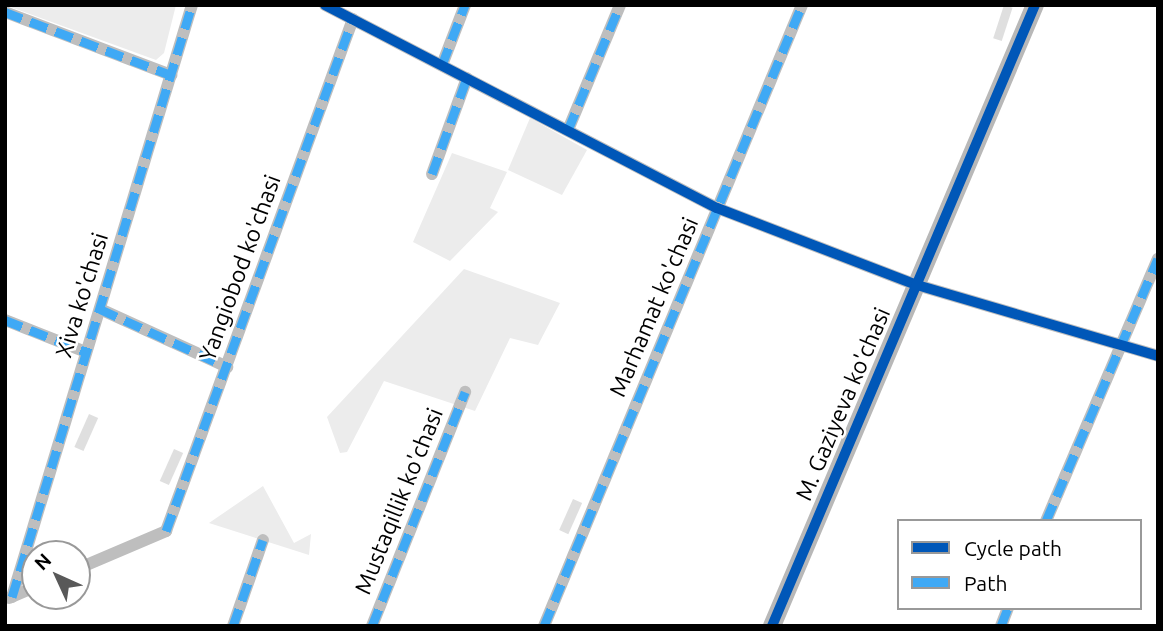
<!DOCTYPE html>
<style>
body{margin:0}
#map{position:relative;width:1163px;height:631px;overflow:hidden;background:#fff;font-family:Ubuntu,sans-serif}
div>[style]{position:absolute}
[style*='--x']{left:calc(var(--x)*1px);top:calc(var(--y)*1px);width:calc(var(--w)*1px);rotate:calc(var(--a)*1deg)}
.green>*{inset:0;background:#ececec}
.building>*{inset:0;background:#dfdfdf;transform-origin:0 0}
.street>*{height:12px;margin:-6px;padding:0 6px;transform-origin:6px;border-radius:6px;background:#bebebe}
.secondary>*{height:18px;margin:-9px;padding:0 9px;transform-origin:9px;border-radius:9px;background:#b8b8b8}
.quiet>*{height:9px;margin-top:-4.5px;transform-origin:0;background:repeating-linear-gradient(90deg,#3fa9f5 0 18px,transparent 0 27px)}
.cycleway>*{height:10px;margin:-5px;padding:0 5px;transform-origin:5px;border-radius:5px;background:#0057b8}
span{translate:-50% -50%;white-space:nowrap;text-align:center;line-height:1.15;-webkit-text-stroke:5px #fff;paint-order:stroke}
.street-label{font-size:23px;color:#000}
.frame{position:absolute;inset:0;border:7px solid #000;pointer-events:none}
.legend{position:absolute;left:897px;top:519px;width:245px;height:91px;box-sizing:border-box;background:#fff;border:2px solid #999;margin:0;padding:9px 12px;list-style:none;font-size:21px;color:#000}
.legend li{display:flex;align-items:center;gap:14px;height:35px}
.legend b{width:35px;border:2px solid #999}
.north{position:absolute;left:21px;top:540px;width:70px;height:70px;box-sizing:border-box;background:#fff;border:2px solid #999;border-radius:50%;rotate:315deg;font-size:19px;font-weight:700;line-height:28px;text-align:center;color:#000}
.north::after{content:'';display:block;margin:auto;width:24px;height:32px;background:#595959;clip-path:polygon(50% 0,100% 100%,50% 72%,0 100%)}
</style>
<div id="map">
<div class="green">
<i style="clip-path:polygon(5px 5px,176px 5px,164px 53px,156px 60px)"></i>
<i style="clip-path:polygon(530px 118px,587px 150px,562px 195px,508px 170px)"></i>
<i style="clip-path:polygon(452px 153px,507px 172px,490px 208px,498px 212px,450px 261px,413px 242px)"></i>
<i style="clip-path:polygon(464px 269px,560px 303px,538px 345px,510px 338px,475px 411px,384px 381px,347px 452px,340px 453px,327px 417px)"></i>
<i style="clip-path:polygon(263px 486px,294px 543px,311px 534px,309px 555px,209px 523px)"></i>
</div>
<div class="building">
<i style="left:1004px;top:5px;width:9px;height:35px;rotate:18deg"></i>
<i style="left:89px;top:414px;width:10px;height:36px;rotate:24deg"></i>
<i style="left:174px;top:449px;width:10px;height:35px;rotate:24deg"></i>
<i style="left:573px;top:499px;width:10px;height:34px;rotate:24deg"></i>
</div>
<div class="street">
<i style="--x:325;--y:5;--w:441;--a:27.4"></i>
<i style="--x:717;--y:208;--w:214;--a:21.1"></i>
<i style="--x:917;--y:285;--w:251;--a:16.4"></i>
<i style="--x:5;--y:12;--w:178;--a:20.8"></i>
<i style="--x:442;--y:65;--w:64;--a:-69"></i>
<i style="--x:568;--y:130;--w:135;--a:-67.4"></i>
<i style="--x:432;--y:174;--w:102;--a:-70"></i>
<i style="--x:100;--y:309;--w:140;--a:24.5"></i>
<i style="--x:5;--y:320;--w:87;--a:21.6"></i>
<i style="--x:1046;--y:521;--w:285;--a:-66.9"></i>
<i style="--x:77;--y:569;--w:97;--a:-23.1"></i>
<i style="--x:166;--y:531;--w:545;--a:-69.94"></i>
<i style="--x:12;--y:597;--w:619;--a:-73.09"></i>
<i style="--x:9;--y:598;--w:28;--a:-23"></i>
<i style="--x:233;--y:626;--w:91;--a:-70.8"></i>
<i style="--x:372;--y:626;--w:252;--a:-68.3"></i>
<i style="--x:544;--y:626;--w:672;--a:-67.44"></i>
<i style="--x:1001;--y:626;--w:19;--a:-69"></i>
</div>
<div class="secondary">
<i style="--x:772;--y:626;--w:674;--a:-67.05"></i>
</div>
<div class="quiet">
<i style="--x:5;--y:12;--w:178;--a:20.8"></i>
<i style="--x:442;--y:65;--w:64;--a:-69"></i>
<i style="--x:568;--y:130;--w:135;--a:-67.4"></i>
<i style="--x:432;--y:174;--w:102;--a:-70"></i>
<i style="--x:100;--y:309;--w:140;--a:24.5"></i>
<i style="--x:5;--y:320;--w:87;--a:21.6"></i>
<i style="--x:1046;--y:521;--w:285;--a:-66.9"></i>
<i style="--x:166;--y:531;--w:545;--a:-69.94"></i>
<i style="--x:12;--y:597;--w:619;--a:-73.09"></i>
<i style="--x:233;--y:626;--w:91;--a:-70.8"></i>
<i style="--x:372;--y:626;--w:252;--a:-68.3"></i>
<i style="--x:544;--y:626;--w:672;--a:-67.44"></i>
<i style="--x:1001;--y:626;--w:19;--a:-69"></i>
</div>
<div class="cycleway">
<i style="--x:325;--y:5;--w:441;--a:27.4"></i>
<i style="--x:717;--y:208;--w:214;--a:21.1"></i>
<i style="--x:917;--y:285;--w:251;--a:16.4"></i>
<i style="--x:772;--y:626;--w:674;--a:-67.05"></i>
</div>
<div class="street-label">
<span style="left:240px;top:268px;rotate:-70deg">Yangiobod ko'chasi</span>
<span style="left:82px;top:295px;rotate:-73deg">Xiva ko'chasi</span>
<span style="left:654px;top:307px;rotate:-67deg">Marhamat ko'chasi</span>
<span style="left:843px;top:404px;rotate:-67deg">M. Gaziyeva ko'chasi</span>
<span style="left:399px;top:501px;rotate:-68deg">Mustaqillik ko'chasi</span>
</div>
<div class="frame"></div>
<ul class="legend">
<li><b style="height:9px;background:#0057b8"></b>Cycle path</li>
<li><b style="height:9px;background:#3fa9f5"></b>Path</li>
</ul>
<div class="north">N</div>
</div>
